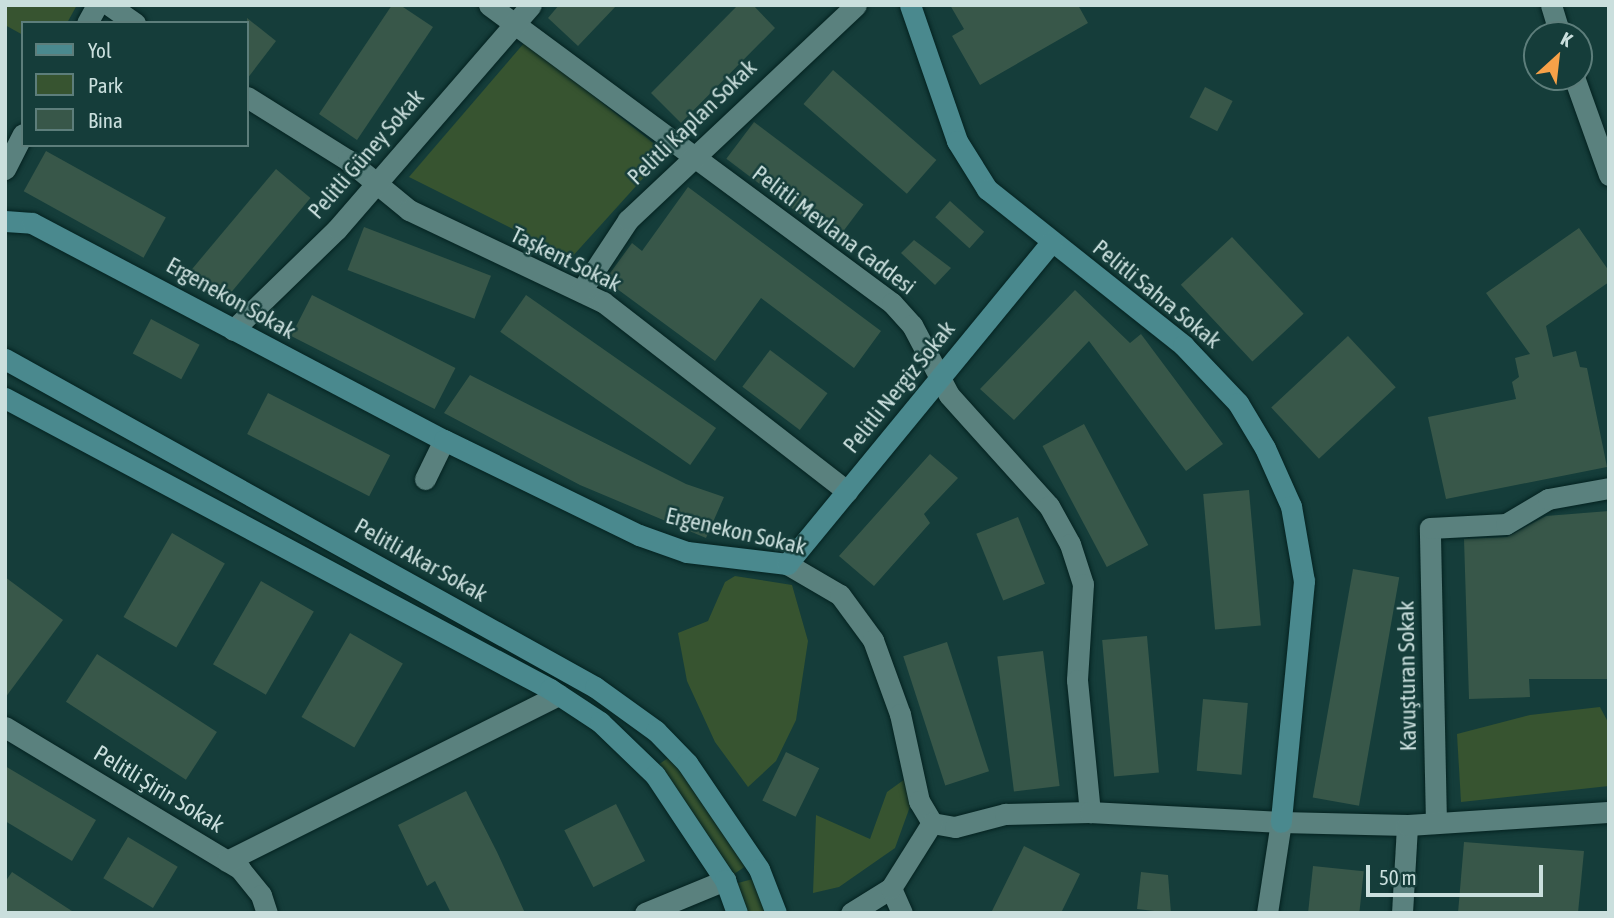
<!DOCTYPE html>
<meta charset="utf-8">
<style>
body{margin:0}
#map{position:relative;width:1614px;height:918px;overflow:hidden;background:#153d3a;font-family:"Asap Condensed",sans-serif}
div>[style]{position:absolute}
[style*='--x']{left:calc(var(--x)*1px);top:calc(var(--y)*1px);width:calc(var(--w)*1px);rotate:calc(var(--a)*1deg)}
.green>*{inset:0;background:#375430;transform-origin:0 0}
.building>*{inset:0;background:#385749;transform-origin:0 0}
.roads{filter:drop-shadow(0 0 2px #042220) drop-shadow(0 0 2px #042220)}
.street>*{height:21px;margin:-10.5px;padding:0 10.5px;transform-origin:10.5px;border-radius:10.5px;background:#5a817e}
.secondary>*{height:21px;margin:-10.5px;padding:0 10.5px;transform-origin:10.5px;border-radius:10.5px;background:#4a898e}
span{translate:-50% -50%;white-space:nowrap;text-align:center;line-height:1.15;-webkit-text-stroke:5px #153d3a;paint-order:stroke}
.street-label{font-size:23px;color:#cadfdd}
.frame{position:absolute;inset:0;border:7px solid #cadfdd;pointer-events:none}
.legend{position:absolute;left:21px;top:21px;width:228px;height:126px;box-sizing:border-box;background:#153d3a;border:2px solid #5d7e7b;margin:0;padding:9px 12px;list-style:none;font-size:21px;color:#cadfdd}
.legend li{display:flex;align-items:center;gap:14px;height:35px}
.legend b{width:35px;border:2px solid #5d7e7b}
.north{position:absolute;left:1523px;top:21px;width:70px;height:70px;box-sizing:border-box;background:#153d3a;border:2px solid #5d7e7b;border-radius:50%;rotate:27deg;font-size:19px;font-weight:700;line-height:28px;text-align:center;color:#cadfdd}
.north::after{content:'';display:block;margin:auto;width:24px;height:32px;background:#f7a148;clip-path:polygon(50% 0,100% 100%,50% 72%,0 100%)}
.scale{position:absolute;left:1366px;top:865px;width:177px;height:32px;box-sizing:border-box;border:4px solid #cadfdd;border-top:0;padding-left:9px;font-size:21px;line-height:24px;white-space:nowrap;color:#cadfdd;-webkit-text-stroke:5px #153d3a;paint-order:stroke}
</style>
<div id="map">
<div class="green">
<i style="clip-path:polygon(5px 5px,77px 5px,67px 23px,23px 23px,23px 35px,5px 25px)"></i>
<i style="clip-path:polygon(525px 42px,666px 153px,571px 258px,409px 177px)"></i>
<i style="clip-path:polygon(735px 576px,792px 585px,808px 641px,796px 720px,776px 761px,748px 787px,715px 742px,687px 681px,678px 633px,708px 621px,725px 582px)"></i>
<i style="clip-path:polygon(1600px 707px,1609px 724px,1609px 786px,1461px 802px,1457px 734px,1530px 715px)"></i>
<i style="left:677px;top:752px;width:133px;height:32px;rotate:56deg"></i>
<i style="clip-path:polygon(905px 779px,912px 801px,895px 848px,839px 887px,813px 893px,816px 815px,870px 839px,887px 792px)"></i>
<i style="clip-path:polygon(760px 877px,770px 913px,734px 913px,727px 886px)"></i>
</div>
<div class="building">
<i style="clip-path:polygon(392px 5px,400px 5px,433px 27px,357px 140px,319px 114px)"></i>
<i style="clip-path:polygon(559px 5px,617px 5px,578px 46px,548px 18px)"></i>
<i style="clip-path:polygon(738px 5px,753px 5px,775px 28px,681px 123px,651px 93px)"></i>
<i style="clip-path:polygon(950px 5px,1078px 5px,1088px 23px,980px 85px,952px 36px,964px 29px)"></i>
<i style="clip-path:polygon(247px 18px,276px 41px,247px 79px)"></i>
<i style="left:833px;top:70px;width:137px;height:45px;rotate:41deg"></i>
<i style="left:1205px;top:87px;width:31px;height:34px;rotate:27deg"></i>
<i style="left:754px;top:122px;width:137px;height:46px;rotate:37deg"></i>
<i style="left:46px;top:151px;width:137px;height:46px;rotate:29deg"></i>
<i style="left:276px;top:169px;width:45px;height:136px;rotate:40deg"></i>
<i style="clip-path:polygon(688px 187px,881px 331px,854px 368px,761px 298px,715px 361px,605px 280px,632px 243px,642px 251px)"></i>
<i style="left:950px;top:201px;width:46px;height:22px;rotate:42deg"></i>
<i style="left:364px;top:227px;width:136px;height:46px;rotate:21deg"></i>
<i style="clip-path:polygon(1579px 228px,1609px 271px,1609px 282px,1546px 326px,1553px 357px,1576px 351px,1580px 367px,1587px 368px,1607px 467px,1446px 499px,1428px 417px,1516px 399px,1512px 382px,1519px 377px,1515px 358px,1530px 354px,1486px 293px)"></i>
<i style="left:1232px;top:237px;width:105px;height:70px;rotate:47deg"></i>
<i style="clip-path:polygon(914px 240px,951px 268px,935px 285px,901px 253px)"></i>
<i style="clip-path:polygon(1075px 290px,1130px 343px,1141px 334px,1223px 444px,1186px 471px,1089px 341px,1014px 420px,980px 389px)"></i>
<i style="left:312px;top:295px;width:161px;height:46px;rotate:27deg"></i>
<i style="left:526px;top:295px;width:232px;height:45px;rotate:35deg"></i>
<i style="left:151px;top:319px;width:55px;height:39px;rotate:28deg"></i>
<i style="left:1348px;top:336px;width:70px;height:105px;rotate:47deg"></i>
<i style="left:770px;top:350px;width:72px;height:46px;rotate:37deg"></i>
<i style="clip-path:polygon(470px 375px,686px 484px,724px 497px,706px 538px,580px 485px,444px 413px)"></i>
<i style="left:268px;top:393px;width:137px;height:46px;rotate:27deg"></i>
<i style="left:1084px;top:424px;width:137px;height:47px;rotate:62deg"></i>
<i style="clip-path:polygon(930px 454px,958px 478px,924px 514px,930px 523px,874px 586px,839px 556px)"></i>
<i style="left:1249px;top:490px;width:136px;height:46px;rotate:85deg"></i>
<i style="clip-path:polygon(1609px 511px,1609px 679px,1529px 679px,1530px 697px,1469px 699px,1464px 539px,1507px 537px,1546px 516px)"></i>
<i style="left:1018px;top:517px;width:72px;height:45px;rotate:68deg"></i>
<i style="left:172px;top:533px;width:61px;height:97px;rotate:30deg"></i>
<i style="left:1353px;top:569px;width:47px;height:232px;rotate:10deg"></i>
<i style="clip-path:polygon(5px 577px,63px 620px,5px 698px)"></i>
<i style="left:261px;top:581px;width:61px;height:96px;rotate:30deg"></i>
<i style="left:350px;top:633px;width:61px;height:97px;rotate:30deg"></i>
<i style="left:1147px;top:636px;width:137px;height:45px;rotate:85deg"></i>
<i style="left:947px;top:642px;width:136px;height:46px;rotate:72deg"></i>
<i style="left:1043px;top:651px;width:136px;height:46px;rotate:83deg"></i>
<i style="left:97px;top:654px;width:143px;height:57px;rotate:33deg"></i>
<i style="left:1203px;top:699px;width:45px;height:72px;rotate:5deg"></i>
<i style="left:786px;top:752px;width:37px;height:54px;rotate:26deg"></i>
<i style="clip-path:polygon(5px 766px,96px 820px,72px 861px,5px 821px)"></i>
<i style="clip-path:polygon(466px 791px,497px 852px,525px 913px,451px 913px,435px 881px,427px 886px,398px 825px)"></i>
<i style="left:616px;top:804px;width:64px;height:58px;rotate:63deg"></i>
<i style="left:128px;top:837px;width:58px;height:48px;rotate:31deg"></i>
<i style="clip-path:polygon(1464px 842px,1584px 851px,1578px 913px,1458px 913px)"></i>
<i style="clip-path:polygon(1024px 846px,1080px 874px,1061px 913px,991px 913px)"></i>
<i style="left:1313px;top:866px;width:51px;height:47px;rotate:6deg"></i>
<i style="clip-path:polygon(12px 872px,75px 913px,5px 913px,5px 882px)"></i>
<i style="clip-path:polygon(1141px 872px,1168px 875px,1171px 913px,1137px 909px)"></i>
</div>
<div class="roads">
<div class="street">
<i style="--x:109;--y:5;--w:32;--a:35"></i>
<i style="--x:489;--y:5;--w:501;--a:36.48"></i>
<i style="--x:892;--y:303;--w:30;--a:48"></i>
<i style="--x:912;--y:325;--w:79;--a:62.1"></i>
<i style="--x:949;--y:395;--w:149;--a:48"></i>
<i style="--x:1049;--y:506;--w:43;--a:61.1"></i>
<i style="--x:1070;--y:544;--w:42;--a:72"></i>
<i style="--x:1083;--y:584;--w:96;--a:93.6"></i>
<i style="--x:1077;--y:680;--w:133;--a:84.4"></i>
<i style="--x:1551;--y:5;--w:31;--a:73"></i>
<i style="--x:87;--y:23;--w:21;--a:-61"></i>
<i style="--x:1574;--y:77;--w:104;--a:70.3"></i>
<i style="--x:247;--y:97;--w:119;--a:32"></i>
<i style="--x:348;--y:160;--w:79;--a:39.3"></i>
<i style="--x:409;--y:210;--w:215;--a:25.4"></i>
<i style="--x:603;--y:302;--w:309;--a:37.8"></i>
<i style="--x:5;--y:169;--w:39;--a:-63"></i>
<i style="--x:581;--y:291;--w:85;--a:-56.5"></i>
<i style="--x:628;--y:220;--w:313;--a:-43.3"></i>
<i style="--x:233;--y:330;--w:145;--a:-44.2"></i>
<i style="--x:337;--y:229;--w:296;--a:-49.1"></i>
<i style="--x:425;--y:479;--w:43;--a:-64"></i>
<i style="--x:787;--y:564;--w:61;--a:30.3"></i>
<i style="--x:840;--y:595;--w:56;--a:53.7"></i>
<i style="--x:873;--y:640;--w:79;--a:70"></i>
<i style="--x:900;--y:714;--w:89;--a:77.7"></i>
<i style="--x:919;--y:801;--w:26;--a:59"></i>
<i style="--x:932;--y:823;--w:23;--a:10"></i>
<i style="--x:955;--y:827;--w:52;--a:-14.6"></i>
<i style="--x:1005;--y:814;--w:85;--a:-1.3"></i>
<i style="--x:1090;--y:812;--w:191;--a:3"></i>
<i style="--x:5;--y:727;--w:275;--a:31.1"></i>
<i style="--x:240;--y:869;--w:33;--a:51"></i>
<i style="--x:261;--y:895;--w:19;--a:72"></i>
<i style="--x:1436;--y:823;--w:295;--a:-91.2"></i>
<i style="--x:1430;--y:528;--w:76;--a:-3"></i>
<i style="--x:1506;--y:524;--w:49;--a:-30.8"></i>
<i style="--x:1548;--y:499;--w:62;--a:-10.2"></i>
<i style="--x:227;--y:861;--w:371;--a:-26.6"></i>
<i style="--x:645;--y:913;--w:87;--a:-22.4"></i>
<i style="--x:851;--y:913;--w:47;--a:-32"></i>
<i style="--x:902;--y:913;--w:27;--a:-114"></i>
<i style="--x:891;--y:888;--w:77;--a:-57.8"></i>
<i style="--x:1267;--y:913;--w:92;--a:-81.3"></i>
<i style="--x:1281;--y:822;--w:126;--a:1.4"></i>
<i style="--x:1402;--y:913;--w:88;--a:-86.7"></i>
<i style="--x:1407;--y:825;--w:202;--a:-3.7"></i>
</div>
<div class="secondary">
<i style="--x:910;--y:5;--w:144;--a:70.9"></i>
<i style="--x:957;--y:141;--w:57;--a:58"></i>
<i style="--x:987;--y:189;--w:251;--a:38.5"></i>
<i style="--x:1183;--y:345;--w:80;--a:46.5"></i>
<i style="--x:1238;--y:403;--w:52;--a:59"></i>
<i style="--x:1265;--y:448;--w:64;--a:65.9"></i>
<i style="--x:1291;--y:506;--w:76;--a:80.2"></i>
<i style="--x:1304;--y:581;--w:242;--a:95.5"></i>
<i style="--x:5;--y:221;--w:27;--a:4"></i>
<i style="--x:32;--y:223;--w:466;--a:27.8"></i>
<i style="--x:444;--y:440;--w:217;--a:26"></i>
<i style="--x:639;--y:535;--w:51;--a:19.5"></i>
<i style="--x:687;--y:552;--w:101;--a:6.8"></i>
<i style="--x:787;--y:564;--w:416;--a:-50.6"></i>
<i style="--x:5;--y:359;--w:675;--a:29.07"></i>
<i style="--x:595;--y:687;--w:75;--a:35.8"></i>
<i style="--x:656;--y:731;--w:45;--a:45.9"></i>
<i style="--x:687;--y:763;--w:128;--a:55.8"></i>
<i style="--x:759;--y:869;--w:47;--a:68.9"></i>
<i style="--x:5;--y:398;--w:618;--a:28.1"></i>
<i style="--x:550;--y:689;--w:60;--a:33.4"></i>
<i style="--x:600;--y:722;--w:76;--a:43.9"></i>
<i style="--x:655;--y:775;--w:126;--a:56.3"></i>
<i style="--x:725;--y:880;--w:35;--a:70"></i>
</div>
</div>
<div class="street-label">
<span style="left:692px;top:122px;rotate:-44deg">Pelitli Kaplan Sokak</span>
<span style="left:366px;top:154px;rotate:-49deg">Pelitli Güney Sokak</span>
<span style="left:834px;top:230px;rotate:37deg">Pelitli Mevlana Caddesi</span>
<span style="left:566px;top:259px;rotate:26deg">Taşkent Sokak</span>
<span style="left:1157px;top:294px;rotate:39deg">Pelitli Sahra Sokak</span>
<span style="left:231px;top:298px;rotate:29deg">Ergenekon Sokak</span>
<span style="left:899px;top:387px;rotate:-51deg">Pelitli Nergiz Sokak</span>
<span style="left:736px;top:531px;rotate:13deg">Ergenekon Sokak</span>
<span style="left:421px;top:560px;rotate:29deg">Pelitli Akar Sokak</span>
<span style="left:1407px;top:676px;rotate:-91deg">Kavuşturan Sokak</span>
<span style="left:159px;top:789px;rotate:31deg">Pelitli Şirin Sokak</span>
</div>
<div class="frame"></div>
<ul class="legend">
<li><b style="height:9px;background:#4a898e"></b>Yol</li>
<li><b style="height:19px;background:#375430"></b>Park</li>
<li><b style="height:19px;background:#385749"></b>Bina</li>
</ul>
<div class="north">K</div>
<div class="scale">50 m</div>
</div>
